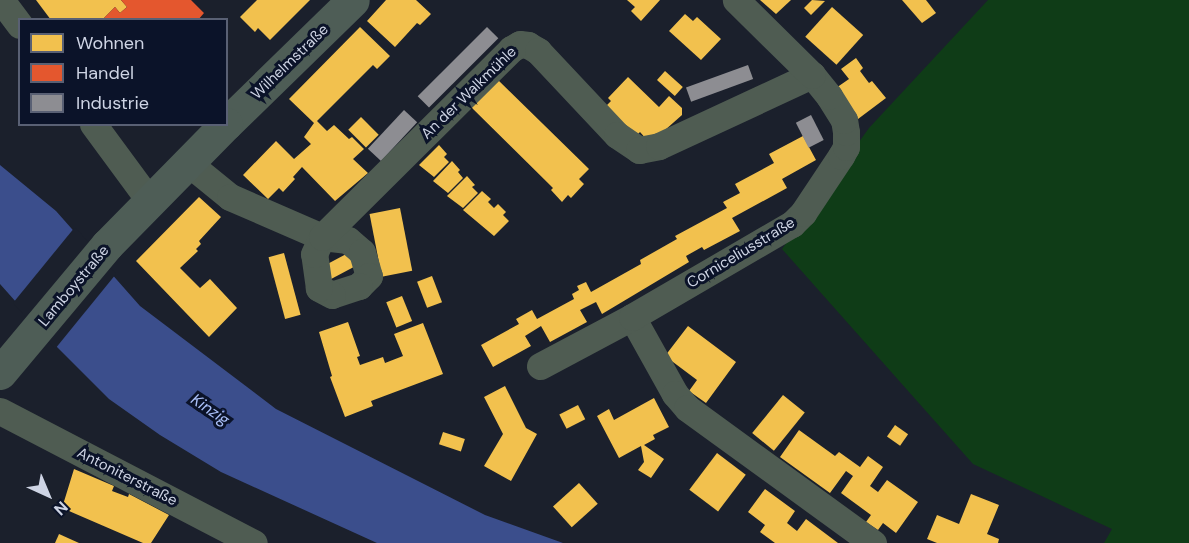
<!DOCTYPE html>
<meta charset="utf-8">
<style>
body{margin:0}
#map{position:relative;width:1189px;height:543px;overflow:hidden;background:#1b202c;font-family:"DM Sans",sans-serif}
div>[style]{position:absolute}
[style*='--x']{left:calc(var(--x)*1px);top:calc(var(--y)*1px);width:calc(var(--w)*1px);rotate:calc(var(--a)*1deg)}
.green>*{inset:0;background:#0f3c17}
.water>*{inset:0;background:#3b4e8c}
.pier>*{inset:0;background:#1b202c}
.homes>*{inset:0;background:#f2c14e;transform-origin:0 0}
.shops>*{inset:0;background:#e4572e}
.industry>*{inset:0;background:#8d8d92;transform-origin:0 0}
.minor>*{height:27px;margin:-13.5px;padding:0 13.5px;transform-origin:13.5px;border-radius:13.5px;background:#4f5c52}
.major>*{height:33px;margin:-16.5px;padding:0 16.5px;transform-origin:16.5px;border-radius:16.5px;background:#4e5d56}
span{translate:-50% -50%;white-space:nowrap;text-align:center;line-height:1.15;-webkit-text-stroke:6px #0b1329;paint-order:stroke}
.street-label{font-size:15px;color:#ced4e4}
.water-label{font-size:16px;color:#aac0f9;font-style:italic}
.legend{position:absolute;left:18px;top:18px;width:210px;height:108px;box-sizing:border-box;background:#0b1329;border:2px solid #596074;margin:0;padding:8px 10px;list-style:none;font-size:18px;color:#ced4e4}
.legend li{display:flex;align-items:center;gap:12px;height:30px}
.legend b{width:30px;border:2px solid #596074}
.north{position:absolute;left:18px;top:465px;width:60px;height:60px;-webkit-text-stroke:4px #0b1329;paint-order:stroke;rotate:136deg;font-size:16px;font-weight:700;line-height:24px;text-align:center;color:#ced4e4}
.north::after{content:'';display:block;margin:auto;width:21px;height:27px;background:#ced4e4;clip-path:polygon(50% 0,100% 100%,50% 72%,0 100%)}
</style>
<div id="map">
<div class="green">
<i style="clip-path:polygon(988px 0,1189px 0,1189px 543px,1104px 543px,1112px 529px,973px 464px,782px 249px,869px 128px)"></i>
</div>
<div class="water">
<i style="clip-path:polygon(0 165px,56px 211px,140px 306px,276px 409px,485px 515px,563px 543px,377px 543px,221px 472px,160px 435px,109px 399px,49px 339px,0 284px)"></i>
</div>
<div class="pier">
<i style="clip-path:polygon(75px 227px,116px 274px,55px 349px,13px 303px)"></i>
</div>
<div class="homes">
<i style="clip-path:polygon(36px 0,121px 0,127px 7px,120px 13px,115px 7px,102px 20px,51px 20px)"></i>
<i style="clip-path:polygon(257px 0,310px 0,270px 40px,258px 28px,255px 32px,240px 17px)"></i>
<i style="clip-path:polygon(386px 0,416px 0,431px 14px,420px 25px,417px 23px,395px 47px,367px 21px)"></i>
<i style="clip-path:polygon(627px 0,660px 0,641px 21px,631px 11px,635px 7px)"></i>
<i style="clip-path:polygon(760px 0,791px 0,776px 14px)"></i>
<i style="clip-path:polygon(812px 0,825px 1px,811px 15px,804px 8px)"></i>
<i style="clip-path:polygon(902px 0,926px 0,936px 13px,922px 23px)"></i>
<i style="left:832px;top:7px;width:42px;height:40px;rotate:42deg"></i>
<i style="clip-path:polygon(685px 14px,693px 21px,697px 17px,721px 39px,701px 60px,669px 31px)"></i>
<i style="clip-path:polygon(360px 27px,390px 56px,377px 69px,373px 65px,317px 121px,327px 131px,334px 125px,349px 139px,352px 137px,364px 149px,353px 159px,368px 173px,335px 201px,302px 167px,293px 177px,295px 179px,283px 192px,279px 188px,268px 199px,243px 175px,276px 141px,294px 159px,311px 144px,304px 137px,314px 123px,289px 99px)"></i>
<i style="clip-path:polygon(856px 58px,863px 68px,860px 71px,869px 83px,872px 81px,886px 98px,858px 119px,836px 88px,849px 79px,841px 69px)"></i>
<i style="left:665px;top:71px;width:24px;height:12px;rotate:42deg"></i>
<i style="clip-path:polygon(628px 77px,659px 107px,669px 96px,682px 108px,682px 115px,656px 138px,648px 141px,640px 132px,634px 138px,604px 108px,611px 101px,608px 98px)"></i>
<i style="clip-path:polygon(498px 80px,589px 169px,579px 179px,584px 184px,571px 198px,568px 195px,562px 202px,551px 190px,553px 188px,471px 107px)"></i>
<i style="left:361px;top:117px;width:25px;height:18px;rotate:45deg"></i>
<i style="clip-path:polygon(803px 136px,816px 160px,782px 179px,787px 188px,732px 218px,740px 231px,704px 250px,702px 247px,686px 256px,689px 262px,602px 314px,596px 302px,580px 310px,587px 322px,550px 342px,541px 326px,525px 336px,531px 346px,493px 367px,481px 345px,519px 324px,516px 319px,532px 310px,537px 319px,574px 299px,572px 294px,579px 290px,577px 286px,586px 282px,591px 292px,641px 264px,640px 260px,677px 239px,675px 236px,727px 208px,723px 202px,740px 193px,735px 184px,774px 163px,769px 154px)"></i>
<i style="clip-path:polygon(439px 145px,447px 154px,444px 157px,449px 162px,434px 177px,419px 165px)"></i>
<i style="clip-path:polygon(452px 161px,460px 170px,458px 172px,463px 178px,448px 193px,433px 181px)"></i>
<i style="clip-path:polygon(467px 176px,475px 185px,472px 187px,478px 193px,463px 208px,447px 196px)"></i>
<i style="clip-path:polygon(482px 191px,491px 199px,488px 202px,494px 208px,498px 204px,506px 212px,503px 215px,509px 221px,494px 236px,463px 210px)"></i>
<i style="clip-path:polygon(199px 197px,221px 217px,199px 241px,201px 244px,196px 249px,198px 251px,180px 268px,200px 288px,210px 279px,237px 308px,209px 337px,136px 261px)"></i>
<i style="left:400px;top:208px;width:64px;height:31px;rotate:79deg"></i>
<i style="left:350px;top:252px;width:15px;height:32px;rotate:62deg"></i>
<i style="left:284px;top:253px;width:64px;height:16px;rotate:75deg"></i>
<i style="left:432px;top:276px;width:28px;height:16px;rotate:69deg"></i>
<i style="left:402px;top:296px;width:27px;height:17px;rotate:68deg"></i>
<i style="clip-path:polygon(348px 322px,360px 356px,357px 357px,360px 365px,383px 357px,385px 363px,403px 356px,394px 334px,423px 323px,443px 374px,371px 401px,373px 406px,345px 417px,330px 377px,332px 376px,319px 332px)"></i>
<i style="clip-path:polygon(688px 326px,736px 362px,706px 403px,689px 391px,697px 380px,665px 356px)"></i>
<i style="clip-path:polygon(505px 386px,526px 428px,537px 434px,511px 481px,484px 466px,503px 434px,484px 397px)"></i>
<i style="left:783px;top:395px;width:28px;height:49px;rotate:39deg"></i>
<i style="clip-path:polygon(654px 398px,669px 427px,653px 435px,655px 439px,644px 445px,664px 459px,651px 478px,638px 470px,644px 462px,641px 446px,619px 458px,597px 416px,609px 409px,614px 420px)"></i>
<i style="left:578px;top:405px;width:16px;height:21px;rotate:63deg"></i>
<i style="left:895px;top:425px;width:16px;height:14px;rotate:35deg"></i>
<i style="clip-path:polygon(799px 430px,835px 456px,839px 452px,860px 467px,868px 456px,883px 467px,870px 486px,878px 492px,887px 480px,918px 502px,896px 533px,883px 523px,878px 530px,866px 522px,871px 515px,841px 493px,853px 476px,846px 471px,830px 493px,780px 457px)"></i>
<i style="left:443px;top:432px;width:23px;height:13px;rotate:18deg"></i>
<i style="left:717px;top:453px;width:36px;height:46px;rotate:37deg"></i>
<i style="clip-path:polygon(74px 469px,114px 486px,112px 491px,128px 497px,129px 494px,169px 515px,151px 543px,143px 543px,62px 508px)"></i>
<i style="left:579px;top:483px;width:28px;height:35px;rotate:48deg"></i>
<i style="clip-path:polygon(765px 489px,795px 511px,787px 523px,797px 531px,806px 519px,838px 543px,775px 543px,760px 532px,765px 525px,748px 512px)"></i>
<i style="clip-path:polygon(971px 494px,999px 505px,987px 534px,999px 539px,998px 543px,937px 543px,927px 539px,937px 515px,959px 524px)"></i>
<i style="clip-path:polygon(59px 534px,79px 543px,55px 543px)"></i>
</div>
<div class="shops">
<i style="clip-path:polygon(121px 0,191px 0,204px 13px,198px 20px,102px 20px,115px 7px,120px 13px,127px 7px)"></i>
</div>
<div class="industry">
<i style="left:487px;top:27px;width:16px;height:98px;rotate:45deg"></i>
<i style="left:748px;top:65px;width:15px;height:66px;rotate:70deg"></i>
<i style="left:404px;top:110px;width:18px;height:53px;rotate:43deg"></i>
<i style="left:811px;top:115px;width:28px;height:17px;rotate:63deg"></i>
</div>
<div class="minor">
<i style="--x:1;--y:0;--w:31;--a:53"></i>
<i style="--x:93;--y:124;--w:94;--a:53.6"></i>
<i style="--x:187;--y:162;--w:55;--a:39.1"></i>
<i style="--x:230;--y:197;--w:100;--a:23.5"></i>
<i style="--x:322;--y:237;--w:26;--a:7"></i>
<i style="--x:348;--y:240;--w:18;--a:41"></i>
<i style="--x:362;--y:252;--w:25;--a:74"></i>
<i style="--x:369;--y:276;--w:14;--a:135"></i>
<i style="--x:359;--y:286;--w:28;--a:162"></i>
<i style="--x:332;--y:295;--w:15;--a:-152"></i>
<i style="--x:319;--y:288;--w:34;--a:-98"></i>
<i style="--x:314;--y:254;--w:19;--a:-65"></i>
<i style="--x:322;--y:237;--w:267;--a:-44.8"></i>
<i style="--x:511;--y:49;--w:10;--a:-29"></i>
<i style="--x:520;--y:44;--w:8;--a:7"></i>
<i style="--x:528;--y:45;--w:12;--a:31"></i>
<i style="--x:538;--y:51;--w:115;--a:46.8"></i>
<i style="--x:617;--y:135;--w:27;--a:34"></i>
<i style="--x:639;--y:150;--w:20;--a:-11"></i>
<i style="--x:659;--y:146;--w:169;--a:-24.9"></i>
<i style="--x:632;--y:317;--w:88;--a:60.8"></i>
<i style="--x:675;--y:394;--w:18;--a:49"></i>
<i style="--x:687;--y:408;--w:230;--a:36"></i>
<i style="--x:540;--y:366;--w:104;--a:-28"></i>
<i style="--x:632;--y:317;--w:185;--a:-30.2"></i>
<i style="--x:792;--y:224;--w:16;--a:-45"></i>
<i style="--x:803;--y:213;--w:69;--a:-56.3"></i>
<i style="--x:841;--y:156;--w:10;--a:-61"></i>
<i style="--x:846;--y:147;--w:15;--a:-90"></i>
<i style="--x:846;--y:132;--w:12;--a:-99"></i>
<i style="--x:844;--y:120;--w:28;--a:-122"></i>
<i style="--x:829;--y:96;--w:27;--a:-129"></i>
<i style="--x:812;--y:75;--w:107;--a:-135.4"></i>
<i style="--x:0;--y:411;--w:286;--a:27.5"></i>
</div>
<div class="major">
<i style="--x:226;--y:124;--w:177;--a:-44.3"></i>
<i style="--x:0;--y:373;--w:167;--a:-50.1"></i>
<i style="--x:107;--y:245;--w:170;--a:-45.5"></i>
</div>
<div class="street-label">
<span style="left:290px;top:62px;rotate:-44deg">Wilhelmstraße</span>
<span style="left:469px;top:93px;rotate:-44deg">An der Walkmühle</span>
<span style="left:741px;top:253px;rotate:-31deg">Corniceliusstraße</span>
<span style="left:74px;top:286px;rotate:-50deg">Lamboystraße</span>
<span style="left:127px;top:477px;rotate:27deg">Antoniterstraße</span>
</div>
<div class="water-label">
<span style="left:210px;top:410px;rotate:34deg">Kinzig</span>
</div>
<ul class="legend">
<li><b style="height:16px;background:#f2c14e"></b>Wohnen</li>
<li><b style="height:16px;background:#e4572e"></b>Handel</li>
<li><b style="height:16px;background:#8d8d92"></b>Industrie</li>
</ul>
<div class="north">N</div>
</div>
